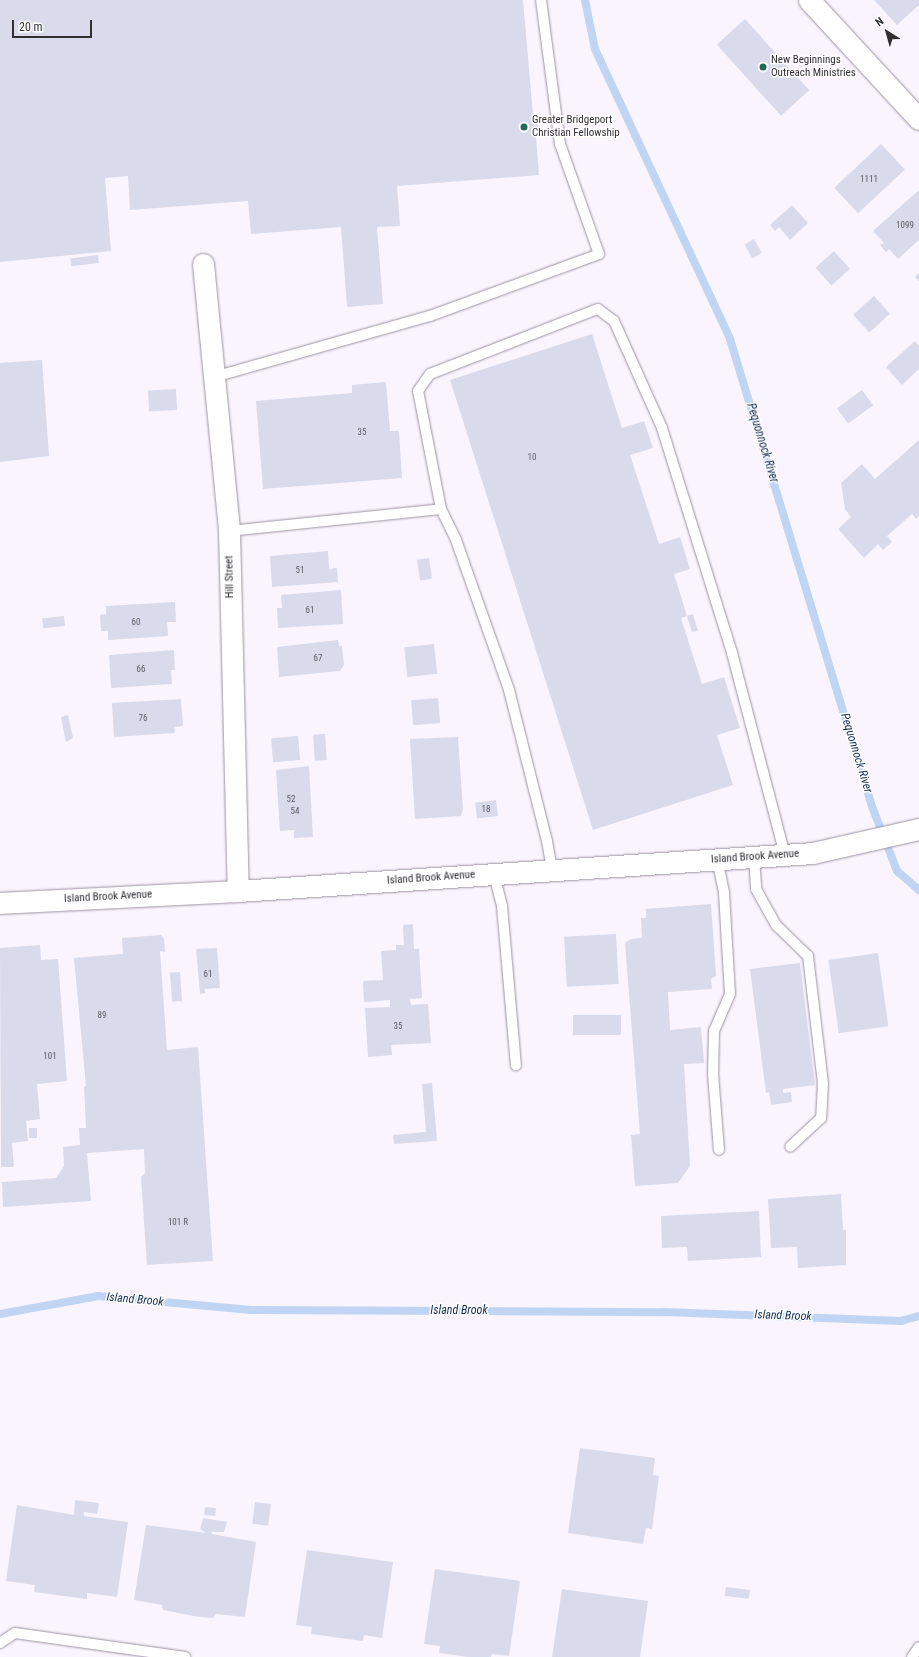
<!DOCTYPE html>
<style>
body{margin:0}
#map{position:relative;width:919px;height:1657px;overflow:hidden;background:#faf4fe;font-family:"Roboto Condensed",sans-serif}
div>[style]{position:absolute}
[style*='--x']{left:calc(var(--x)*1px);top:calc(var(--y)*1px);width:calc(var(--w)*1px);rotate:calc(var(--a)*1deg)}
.stream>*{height:8px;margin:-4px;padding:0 4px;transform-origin:4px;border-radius:4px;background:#c0d5f3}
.building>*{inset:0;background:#d9daec;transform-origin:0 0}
.roads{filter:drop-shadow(0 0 1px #9b92a2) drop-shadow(0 0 1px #9b92a2)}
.lane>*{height:10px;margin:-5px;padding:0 5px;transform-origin:5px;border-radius:5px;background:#fff}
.street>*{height:21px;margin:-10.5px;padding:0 10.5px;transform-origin:10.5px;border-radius:10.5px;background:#fff}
.dots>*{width:11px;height:11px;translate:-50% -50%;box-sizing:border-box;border:2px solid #fff;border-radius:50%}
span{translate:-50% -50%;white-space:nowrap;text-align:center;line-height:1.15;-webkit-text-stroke:3px #fff;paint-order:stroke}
.number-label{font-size:9px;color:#5b5962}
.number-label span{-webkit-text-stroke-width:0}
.poi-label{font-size:11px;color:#312e34}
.left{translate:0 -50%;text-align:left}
.street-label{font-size:11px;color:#312e34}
.water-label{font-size:12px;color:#112c53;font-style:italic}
.north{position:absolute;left:867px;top:12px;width:40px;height:40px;-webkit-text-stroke:3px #fff;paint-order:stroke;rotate:323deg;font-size:11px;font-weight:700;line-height:16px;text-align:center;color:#312e34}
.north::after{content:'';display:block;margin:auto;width:14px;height:18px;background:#312e34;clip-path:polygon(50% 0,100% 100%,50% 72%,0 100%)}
.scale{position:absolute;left:12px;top:20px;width:80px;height:18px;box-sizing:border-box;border:2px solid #312e34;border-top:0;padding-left:5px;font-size:12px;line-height:14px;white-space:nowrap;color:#312e34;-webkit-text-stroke:3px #fff;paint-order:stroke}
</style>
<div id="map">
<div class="stream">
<i style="--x:585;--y:0;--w:50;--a:78.5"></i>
<i style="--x:595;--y:49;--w:320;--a:65"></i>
<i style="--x:730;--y:339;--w:491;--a:73.1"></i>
<i style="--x:873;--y:809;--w:66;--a:68.8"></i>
<i style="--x:897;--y:871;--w:29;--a:41"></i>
<i style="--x:0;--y:1314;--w:100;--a:-10.4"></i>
<i style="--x:98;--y:1296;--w:154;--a:5.2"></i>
<i style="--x:251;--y:1310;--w:413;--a:0.3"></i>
<i style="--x:664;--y:1312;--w:237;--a:2.2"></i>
<i style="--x:901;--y:1321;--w:19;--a:-16"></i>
</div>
<div class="building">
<i style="clip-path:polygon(0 0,523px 0,533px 115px,537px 117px,539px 137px,536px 137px,539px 175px,397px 186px,400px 226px,377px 227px,383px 304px,347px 307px,341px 227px,251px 234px,248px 201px,130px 210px,128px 176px,105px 178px,111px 251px,0 262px)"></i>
<i style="clip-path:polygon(874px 0,919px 0,919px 5px,897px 25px)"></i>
<i style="left:745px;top:19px;width:96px;height:38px;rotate:48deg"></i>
<i style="left:881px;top:144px;width:35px;height:64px;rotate:47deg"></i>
<i style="clip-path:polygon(919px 190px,919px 240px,898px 259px,889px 249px,886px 252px,880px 245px,884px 243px,873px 231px)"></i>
<i style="clip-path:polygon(792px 205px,808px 223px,790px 240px,779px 227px,775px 231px,770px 225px)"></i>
<i style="left:754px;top:239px;width:16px;height:11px;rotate:60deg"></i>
<i style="left:834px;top:251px;width:24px;height:25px;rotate:48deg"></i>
<i style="left:98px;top:255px;width:8px;height:28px;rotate:83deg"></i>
<i style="clip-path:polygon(919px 273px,919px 281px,915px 277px)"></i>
<i style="left:874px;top:296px;width:24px;height:28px;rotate:48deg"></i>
<i style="clip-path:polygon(592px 334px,622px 428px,644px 421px,653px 448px,630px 455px,659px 544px,680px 537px,690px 569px,674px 574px,687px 616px,693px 614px,698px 631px,692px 632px,687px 616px,681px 618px,702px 684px,724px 677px,740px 728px,717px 735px,733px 785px,593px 830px,450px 380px)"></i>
<i style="clip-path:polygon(915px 341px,919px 346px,919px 369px,902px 385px,886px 367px)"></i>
<i style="clip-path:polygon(42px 360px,49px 456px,0 462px,0 363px)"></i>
<i style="clip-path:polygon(386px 382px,390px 431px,399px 431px,402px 478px,263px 489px,256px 401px,352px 393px,352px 385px)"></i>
<i style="left:176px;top:389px;width:21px;height:28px;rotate:87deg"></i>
<i style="left:862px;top:390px;width:19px;height:31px;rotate:54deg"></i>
<i style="clip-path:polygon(919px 440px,919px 516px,916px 519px,912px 514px,887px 536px,892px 542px,883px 550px,878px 544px,864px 558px,838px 529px,851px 517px,845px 509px,841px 483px,862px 464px,875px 479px)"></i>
<i style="clip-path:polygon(328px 551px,329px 569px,337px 568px,338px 582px,272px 587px,270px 556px)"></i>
<i style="left:429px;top:558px;width:21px;height:12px;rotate:82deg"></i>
<i style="clip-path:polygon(341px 590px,343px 624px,278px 628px,277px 608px,282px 608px,281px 595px)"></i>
<i style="clip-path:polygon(175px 602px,176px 622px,167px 622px,168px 636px,108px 640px,108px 631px,101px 631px,100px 615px,106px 614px,106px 606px)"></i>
<i style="left:64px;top:616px;width:10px;height:22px;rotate:84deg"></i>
<i style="clip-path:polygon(338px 640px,339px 646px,342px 646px,344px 665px,340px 671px,279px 677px,277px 647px)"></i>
<i style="left:434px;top:644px;width:30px;height:30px;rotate:84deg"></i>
<i style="clip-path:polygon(174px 650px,175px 670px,171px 670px,172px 684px,111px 688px,109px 655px)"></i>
<i style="left:438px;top:698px;width:25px;height:27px;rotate:85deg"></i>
<i style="clip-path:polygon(181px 699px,183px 726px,174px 727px,175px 733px,114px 737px,112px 703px)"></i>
<i style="clip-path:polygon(68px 715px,73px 738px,66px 742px,61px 717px)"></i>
<i style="left:325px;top:734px;width:26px;height:12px;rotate:86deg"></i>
<i style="left:298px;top:736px;width:24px;height:27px;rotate:85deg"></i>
<i style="clip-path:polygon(458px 737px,463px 809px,461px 816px,415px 819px,410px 739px)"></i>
<i style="clip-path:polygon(309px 766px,313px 837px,294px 838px,294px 830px,280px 831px,276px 770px)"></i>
<i style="left:496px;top:800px;width:16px;height:21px;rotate:83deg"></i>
<i style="clip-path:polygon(711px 904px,716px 976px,711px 979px,712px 989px,668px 992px,670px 1030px,701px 1027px,704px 1063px,684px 1064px,690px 1166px,678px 1183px,635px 1186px,631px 1135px,640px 1134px,625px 943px,631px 939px,642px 938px,641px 918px,646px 918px,646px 909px)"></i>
<i style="clip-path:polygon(413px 924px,414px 949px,419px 949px,422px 998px,410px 999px,411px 1005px,428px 1004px,431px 1043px,391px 1045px,392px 1055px,368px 1057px,365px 1008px,390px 1007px,390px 1000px,364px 1002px,363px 981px,383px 980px,381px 951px,396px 950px,396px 945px,404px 945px,403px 925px)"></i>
<i style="left:616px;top:934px;width:50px;height:52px;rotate:87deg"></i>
<i style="clip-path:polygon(161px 935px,164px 939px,165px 952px,160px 951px,167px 1050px,198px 1047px,213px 1261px,147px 1265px,141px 1177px,145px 1173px,144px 1149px,87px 1153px,91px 1201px,3px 1207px,2px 1182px,56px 1178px,64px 1166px,63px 1147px,80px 1145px,79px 1128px,86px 1128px,84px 1086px,86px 1086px,74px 958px,123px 954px,122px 938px)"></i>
<i style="clip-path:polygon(40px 945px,41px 960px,58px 959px,67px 1081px,37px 1084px,40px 1119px,26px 1121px,28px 1141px,12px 1143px,14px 1167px,1px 1167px,0 948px)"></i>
<i style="clip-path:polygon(217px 948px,220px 988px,205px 989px,205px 993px,200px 994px,196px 949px)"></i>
<i style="left:878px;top:953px;width:74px;height:50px;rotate:82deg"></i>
<i style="clip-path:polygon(800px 963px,815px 1085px,783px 1089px,783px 1093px,791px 1092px,792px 1102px,771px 1105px,769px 1092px,766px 1093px,750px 969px)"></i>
<i style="left:180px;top:972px;width:29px;height:10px;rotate:86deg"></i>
<i style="left:621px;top:1015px;width:20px;height:48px;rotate:90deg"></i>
<i style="clip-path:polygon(432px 1083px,437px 1141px,394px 1144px,393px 1135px,426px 1132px,422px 1084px)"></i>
<i style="left:29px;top:1128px;width:8px;height:10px"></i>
<i style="clip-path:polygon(841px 1194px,843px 1230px,846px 1230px,846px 1265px,798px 1268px,797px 1247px,771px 1248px,768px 1199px)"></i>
<i style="clip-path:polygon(759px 1211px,761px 1257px,688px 1261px,687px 1247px,662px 1248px,661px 1216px)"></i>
<i style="clip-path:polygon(580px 1448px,655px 1458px,653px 1475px,659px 1476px,652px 1529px,646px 1528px,643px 1544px,568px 1533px)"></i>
<i style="clip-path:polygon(75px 1500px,99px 1503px,97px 1514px,84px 1512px,84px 1516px,128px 1522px,117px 1597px,87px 1593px,87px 1599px,34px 1592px,35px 1585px,6px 1581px,17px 1505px,74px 1515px)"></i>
<i style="left:255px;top:1502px;width:16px;height:22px;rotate:7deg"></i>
<i style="left:205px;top:1507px;width:11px;height:8px;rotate:5deg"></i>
<i style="clip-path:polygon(203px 1518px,227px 1522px,224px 1532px,211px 1532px,212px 1534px,256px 1542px,245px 1617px,216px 1614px,213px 1618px,199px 1617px,163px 1610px,162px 1605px,134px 1600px,146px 1525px,206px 1533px,200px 1529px)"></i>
<i style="clip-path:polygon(307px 1550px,393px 1562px,382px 1638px,364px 1635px,363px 1641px,311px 1634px,312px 1627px,296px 1625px)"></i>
<i style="clip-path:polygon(435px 1569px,520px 1581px,509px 1656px,492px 1654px,491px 1657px,468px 1657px,439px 1653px,440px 1646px,424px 1644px)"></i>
<i style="left:726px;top:1587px;width:24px;height:9px;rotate:7deg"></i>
<i style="clip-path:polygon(562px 1589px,648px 1601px,640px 1657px,552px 1657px)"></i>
</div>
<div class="roads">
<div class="lane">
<i style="--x:214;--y:377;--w:224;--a:-15.8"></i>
<i style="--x:430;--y:316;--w:180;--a:-20.1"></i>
<i style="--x:599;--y:254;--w:117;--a:-109.5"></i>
<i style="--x:560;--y:144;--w:145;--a:-97.5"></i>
<i style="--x:441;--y:509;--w:120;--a:-101"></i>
<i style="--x:418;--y:391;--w:21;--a:-55"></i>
<i style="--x:430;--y:374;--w:180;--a:-21.2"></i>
<i style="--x:598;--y:309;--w:20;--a:37"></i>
<i style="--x:614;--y:321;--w:117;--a:65.8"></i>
<i style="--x:662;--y:428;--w:236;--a:72.7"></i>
<i style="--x:732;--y:653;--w:209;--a:75.3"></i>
<i style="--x:229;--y:531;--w:213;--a:-5.9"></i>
<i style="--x:441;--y:509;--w:34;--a:64"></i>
<i style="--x:456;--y:540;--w:159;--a:70.5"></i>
<i style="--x:509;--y:690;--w:156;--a:75.9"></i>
<i style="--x:547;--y:841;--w:29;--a:80"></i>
<i style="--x:754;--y:857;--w:32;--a:86"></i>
<i style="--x:756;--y:889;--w:41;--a:60.9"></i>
<i style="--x:776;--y:925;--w:45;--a:44.1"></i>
<i style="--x:808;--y:956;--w:128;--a:83.3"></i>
<i style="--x:823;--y:1083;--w:35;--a:93"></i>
<i style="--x:821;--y:1118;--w:42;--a:136.9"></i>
<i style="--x:717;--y:859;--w:35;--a:78"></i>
<i style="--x:724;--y:893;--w:101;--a:86.6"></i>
<i style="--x:730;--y:994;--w:40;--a:113.4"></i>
<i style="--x:714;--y:1031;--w:43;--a:91.3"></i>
<i style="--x:713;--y:1074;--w:76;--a:85.5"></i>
<i style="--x:494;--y:874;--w:33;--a:76"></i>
<i style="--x:502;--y:906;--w:160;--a:85"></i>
<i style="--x:0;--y:1643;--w:18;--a:-34"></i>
<i style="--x:15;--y:1633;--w:172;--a:8"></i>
<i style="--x:912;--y:1657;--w:12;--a:-55"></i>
</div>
<div class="street">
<i style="--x:809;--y:0;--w:162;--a:47.3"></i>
<i style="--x:203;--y:264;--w:268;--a:84.4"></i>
<i style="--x:229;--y:531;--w:360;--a:88.6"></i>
<i style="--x:0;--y:903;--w:238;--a:-2.9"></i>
<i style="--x:238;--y:891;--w:576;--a:-3.78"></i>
<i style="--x:813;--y:853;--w:109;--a:-12.8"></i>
</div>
</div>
<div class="dots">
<i style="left:763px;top:67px;background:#21675b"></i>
<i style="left:524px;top:127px;background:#21675b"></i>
</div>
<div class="number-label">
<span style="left:869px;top:179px">1111</span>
<span style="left:905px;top:225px">1099</span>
<span style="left:362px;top:432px">35</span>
<span style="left:532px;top:457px">10</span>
<span style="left:300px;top:570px">51</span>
<span style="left:310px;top:610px">61</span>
<span style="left:136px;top:622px">60</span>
<span style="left:318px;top:658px">67</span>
<span style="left:141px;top:669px">66</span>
<span style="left:143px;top:718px">76</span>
<span style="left:291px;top:799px">52</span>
<span style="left:486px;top:809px">18</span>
<span style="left:295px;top:811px">54</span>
<span style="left:208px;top:974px">61</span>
<span style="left:102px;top:1015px">89</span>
<span style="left:398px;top:1026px">35</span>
<span style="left:50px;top:1056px">101</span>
<span style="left:178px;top:1222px">101 R</span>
</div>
<div class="poi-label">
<span class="left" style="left:771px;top:67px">New Beginnings<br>Outreach Ministries</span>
<span class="left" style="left:532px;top:127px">Greater Bridgeport<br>Christian Fellowship</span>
</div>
<div class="street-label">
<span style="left:230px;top:577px;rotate:-91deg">Hill Street</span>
<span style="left:755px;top:857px;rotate:-4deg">Island Brook Avenue</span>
<span style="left:431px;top:878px;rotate:-4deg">Island Brook Avenue</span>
<span style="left:108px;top:897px;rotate:-3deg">Island Brook Avenue</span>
</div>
<div class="water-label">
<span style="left:762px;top:443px;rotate:73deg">Pequonnock River</span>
<span style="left:856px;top:753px;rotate:73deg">Pequonnock River</span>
<span style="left:135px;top:1300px;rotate:5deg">Island Brook</span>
<span style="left:459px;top:1311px">Island Brook</span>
<span style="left:783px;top:1316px;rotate:2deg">Island Brook</span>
</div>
<div class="north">N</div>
<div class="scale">20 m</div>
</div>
